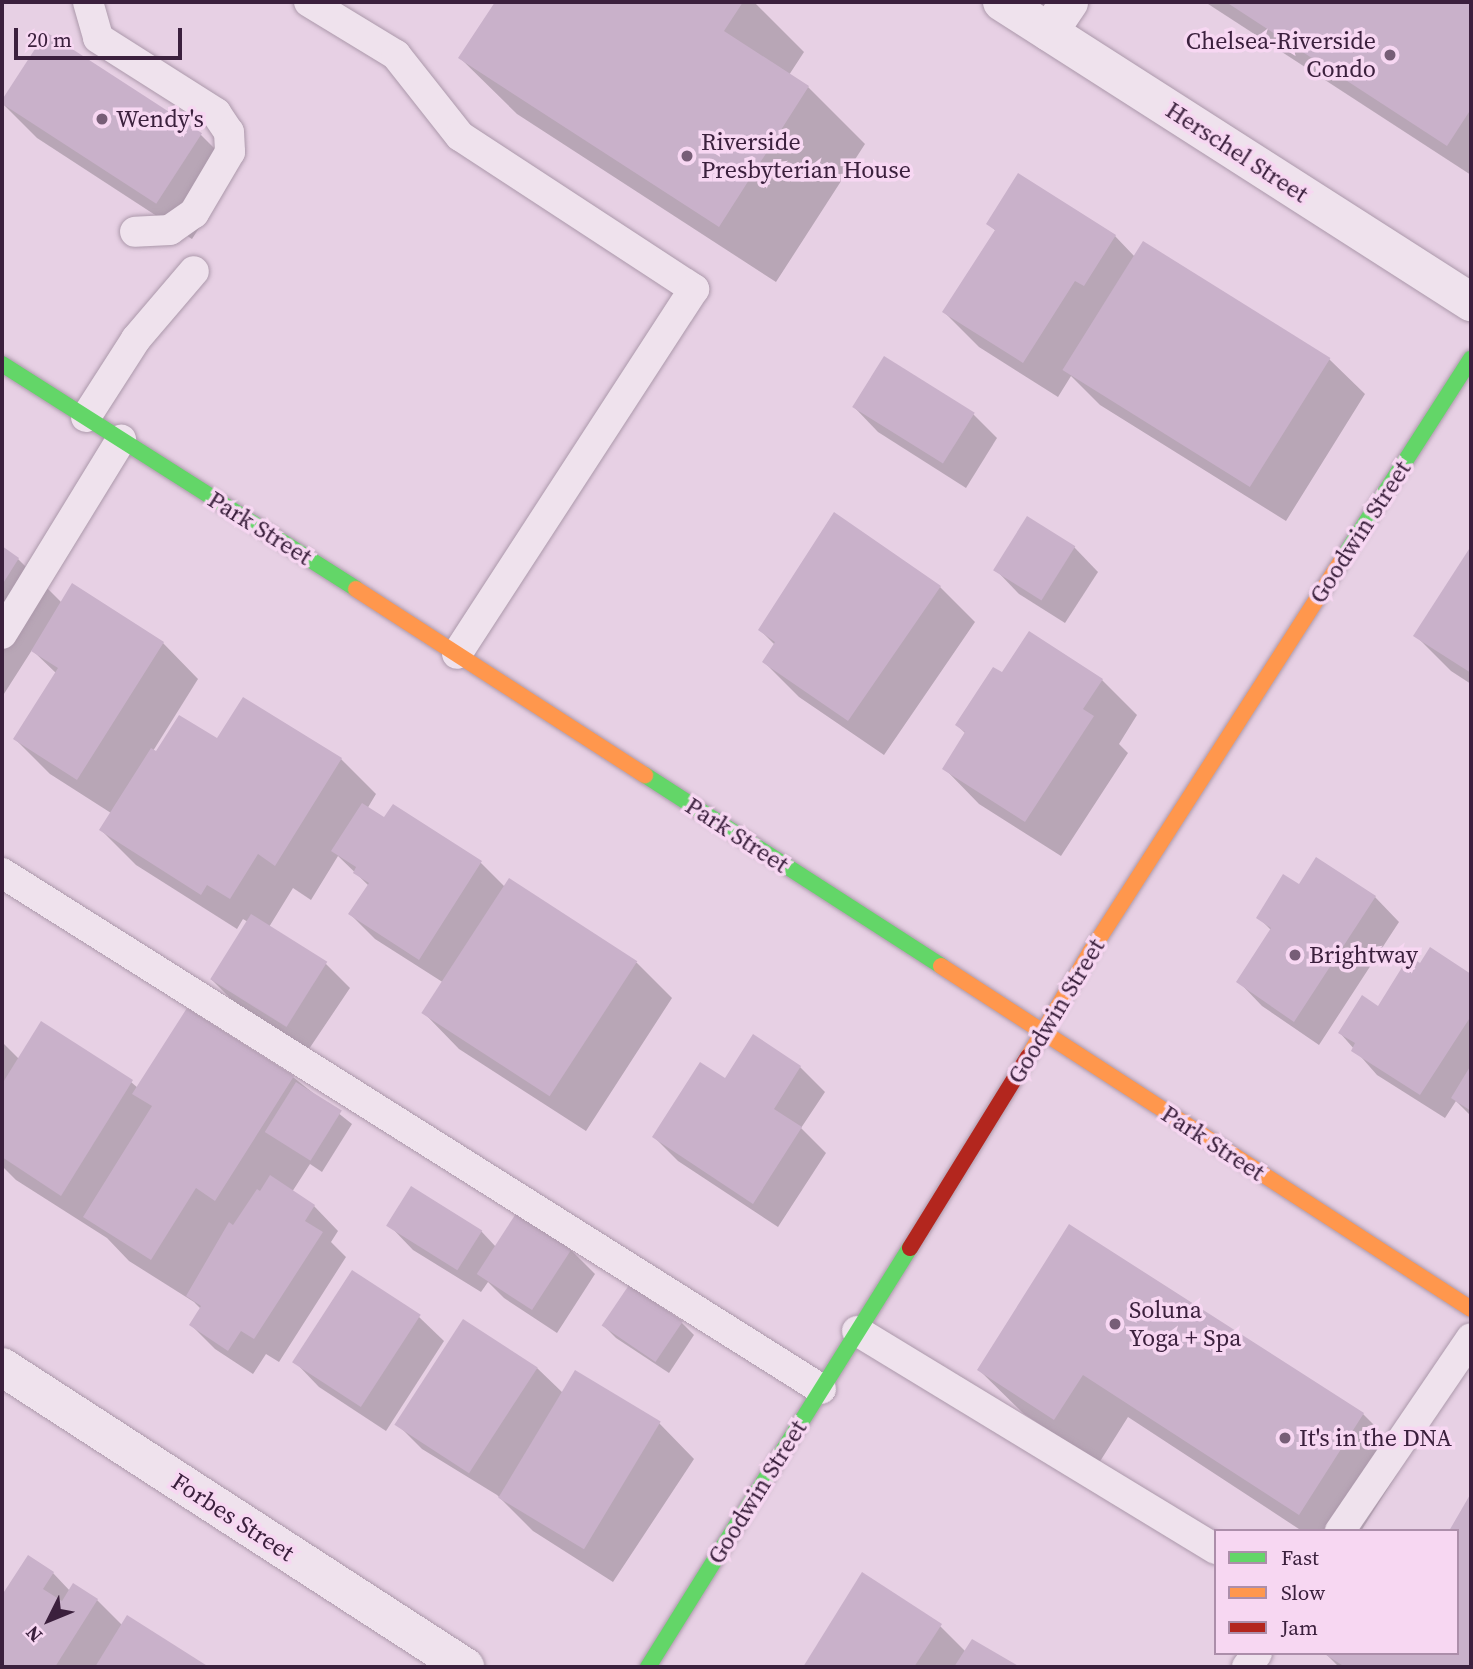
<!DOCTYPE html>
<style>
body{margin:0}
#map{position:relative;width:1473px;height:1669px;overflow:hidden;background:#e7d0e4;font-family:"Source Serif 4",serif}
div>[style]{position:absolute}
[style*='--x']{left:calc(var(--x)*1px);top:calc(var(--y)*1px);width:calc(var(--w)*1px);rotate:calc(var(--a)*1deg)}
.shadow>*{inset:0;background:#0003}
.building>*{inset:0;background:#c9b1ca;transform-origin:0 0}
.roads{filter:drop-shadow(0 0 2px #ac99ab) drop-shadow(0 0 2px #ac99ab)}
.lane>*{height:30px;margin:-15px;padding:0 15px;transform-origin:15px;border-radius:15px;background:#efe2ed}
.street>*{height:38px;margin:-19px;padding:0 19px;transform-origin:19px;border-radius:19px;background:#efe2ed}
.fast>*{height:16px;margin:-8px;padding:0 8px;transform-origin:8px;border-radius:8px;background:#63d668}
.slow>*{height:16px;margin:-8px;padding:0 8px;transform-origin:8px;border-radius:8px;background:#ff974d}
.jam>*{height:16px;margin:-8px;padding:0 8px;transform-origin:8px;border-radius:8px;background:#b3261e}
.dots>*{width:19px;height:19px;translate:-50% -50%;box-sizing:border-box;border:4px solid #f7d7f2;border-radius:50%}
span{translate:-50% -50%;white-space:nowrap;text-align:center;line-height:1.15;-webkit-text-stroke:7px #f7d7f2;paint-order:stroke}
.poi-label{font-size:24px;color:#3b203d}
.right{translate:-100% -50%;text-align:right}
.left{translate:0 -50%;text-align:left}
.street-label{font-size:24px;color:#3b203d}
.frame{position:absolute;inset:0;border:4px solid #3b203d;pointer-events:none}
.legend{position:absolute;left:1214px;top:1529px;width:245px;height:126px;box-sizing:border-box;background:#f7d7f2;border:2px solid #ac8eaa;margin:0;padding:9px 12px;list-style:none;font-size:21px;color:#3b203d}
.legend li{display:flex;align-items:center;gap:14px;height:35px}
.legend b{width:35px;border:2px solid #ac8eaa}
.north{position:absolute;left:14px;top:1585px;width:70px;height:70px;-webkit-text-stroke:5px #f7d7f2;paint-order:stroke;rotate:227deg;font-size:19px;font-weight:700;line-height:28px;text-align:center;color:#3b203d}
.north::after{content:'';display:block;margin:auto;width:24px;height:32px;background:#3b203d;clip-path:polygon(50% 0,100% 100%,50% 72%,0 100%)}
.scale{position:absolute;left:14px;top:28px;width:168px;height:32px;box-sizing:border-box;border:4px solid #3b203d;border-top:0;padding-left:9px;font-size:21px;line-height:24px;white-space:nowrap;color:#3b203d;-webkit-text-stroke:5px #f7d7f2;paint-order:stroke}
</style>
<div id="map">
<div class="shadow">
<i style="clip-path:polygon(497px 2px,754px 2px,804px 52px,789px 75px,808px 87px,865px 144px,776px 282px,517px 114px,460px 58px)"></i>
<i style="clip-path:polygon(1205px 2px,1471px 2px,1471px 175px)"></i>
<i style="clip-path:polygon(47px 35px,201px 135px,236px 170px,192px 239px,37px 138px,2px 103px)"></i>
<i style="clip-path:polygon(988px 224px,1115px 236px,1135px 257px,1329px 359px,1365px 394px,1286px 521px,1100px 405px,1071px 376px,1058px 397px,979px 347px,944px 312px,996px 231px)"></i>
<i style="clip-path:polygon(854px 407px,973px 414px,997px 438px,966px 488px,878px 432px)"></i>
<i style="clip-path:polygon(1074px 547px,1098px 572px,1065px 623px,1019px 594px,995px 569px)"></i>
<i style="clip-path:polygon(2px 548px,18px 559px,62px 603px,72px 585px,163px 643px,198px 679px,153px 751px,157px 753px,218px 741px,341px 759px,376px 794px,367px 809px,384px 820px,393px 806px,481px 863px,505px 887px,637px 963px,672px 998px,586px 1131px,459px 1049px,424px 1013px,444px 983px,375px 939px,350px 914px,369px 886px,338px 856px,311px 900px,293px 888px,269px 927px,326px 964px,350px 988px,309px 1049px,235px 1003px,211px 979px,248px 922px,243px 919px,237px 929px,136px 865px,101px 830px,111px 813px,50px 774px,15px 739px,57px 674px,32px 650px,2px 697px)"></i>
<i style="clip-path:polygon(1471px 550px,1471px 684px,1451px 671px,1416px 636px)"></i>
<i style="clip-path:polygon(940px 587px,975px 622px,884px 755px,799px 697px,764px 662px,775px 645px,760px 630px)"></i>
<i style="clip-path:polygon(1102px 680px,1137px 715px,1119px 744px,1128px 753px,1061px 856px,979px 804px,944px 768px,966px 734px,957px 725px)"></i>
<i style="clip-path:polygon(1299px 886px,1375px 897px,1399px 922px,1319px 1045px,1262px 1006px,1238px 981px,1271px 930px,1259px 918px)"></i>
<i style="clip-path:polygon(1430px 949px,1471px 976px,1471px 1116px,1456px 1101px,1445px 1118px,1377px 1075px,1340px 1033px,1378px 1008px,1420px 966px)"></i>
<i style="clip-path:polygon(754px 1036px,800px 1067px,825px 1092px,801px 1128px,826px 1153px,778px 1227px,678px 1161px,654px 1137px,725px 1080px)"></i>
<i style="clip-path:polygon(2px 1042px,19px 1059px,131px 1082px,138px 1088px,293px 1077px,352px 1124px,322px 1172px,310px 1164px,292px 1192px,314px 1206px,338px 1231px,331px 1242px,346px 1257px,279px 1362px,266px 1354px,253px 1374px,215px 1349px,191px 1325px,201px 1309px,194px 1302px,129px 1261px,107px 1238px,16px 1180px,2px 1166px)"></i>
<i style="clip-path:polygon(389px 1225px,481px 1231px,496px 1247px,571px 1250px,595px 1274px,557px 1333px,504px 1298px,488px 1282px,481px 1292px,413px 1250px)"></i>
<i style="clip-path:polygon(1069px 1227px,1363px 1414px,1407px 1458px,1361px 1531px,1302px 1531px,1128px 1417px,1099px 1463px,1024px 1414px,979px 1370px)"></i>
<i style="clip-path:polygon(352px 1273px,419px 1317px,444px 1341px,386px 1431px,319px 1387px,295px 1362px)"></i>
<i style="clip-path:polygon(682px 1323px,694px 1335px,669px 1373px,616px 1338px,604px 1326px)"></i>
<i style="clip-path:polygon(537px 1368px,563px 1393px,659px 1423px,694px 1459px,613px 1582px,533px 1531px,497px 1495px,422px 1449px,398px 1425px)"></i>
<i style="clip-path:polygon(1471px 1497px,1471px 1667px,1339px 1667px,1325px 1653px,1457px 1653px,1457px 1531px,1451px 1531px)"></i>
<i style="clip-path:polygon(28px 1557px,53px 1573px,70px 1591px,74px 1585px,97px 1600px,123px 1626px,128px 1618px,206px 1667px,2px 1667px,2px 1599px)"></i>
<i style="clip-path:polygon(862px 1574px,940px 1626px,966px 1652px,972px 1642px,1016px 1667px,805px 1667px)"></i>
</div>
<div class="building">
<i style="clip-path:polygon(495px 2px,743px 2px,724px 31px,809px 86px,719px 227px,458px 58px)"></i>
<i style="clip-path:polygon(1226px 2px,1471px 2px,1471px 109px,1447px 146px)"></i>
<i style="left:46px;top:32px;width:186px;height:84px;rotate:33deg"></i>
<i style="clip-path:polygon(1018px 173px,1116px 235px,1084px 286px,1075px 281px,1023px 363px,942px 312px,995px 230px,986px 224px)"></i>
<i style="left:1143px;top:241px;width:221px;height:152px;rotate:32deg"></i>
<i style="left:884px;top:356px;width:107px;height:60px;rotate:32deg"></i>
<i style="clip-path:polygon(834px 512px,941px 586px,848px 721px,762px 662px,775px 642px,758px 630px)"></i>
<i style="left:1027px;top:516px;width:57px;height:64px;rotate:32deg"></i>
<i style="clip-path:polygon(2px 546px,19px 558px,2px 585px)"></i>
<i style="clip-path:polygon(1471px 546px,1471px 673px,1413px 636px)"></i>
<i style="clip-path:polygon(72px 583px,164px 642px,77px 780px,13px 739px,58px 668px,31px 651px)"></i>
<i style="clip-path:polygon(1029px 631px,1103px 679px,1083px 709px,1094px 716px,1025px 822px,942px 769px,965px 732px,955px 725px,993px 667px,1002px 672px)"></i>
<i style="clip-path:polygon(243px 697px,342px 758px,275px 866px,258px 854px,230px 899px,207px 885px,201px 895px,99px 830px,151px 748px,156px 751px,179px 715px,217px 738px)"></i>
<i style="clip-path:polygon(362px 803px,384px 817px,393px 804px,482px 861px,419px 960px,348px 914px,369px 883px,353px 873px,356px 867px,331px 851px)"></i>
<i style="clip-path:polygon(1316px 857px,1376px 896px,1294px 1022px,1236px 982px,1271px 928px,1256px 918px,1283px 874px,1299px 884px)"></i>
<i style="left:509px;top:878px;width:153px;height:161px;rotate:33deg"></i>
<i style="left:251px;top:914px;width:90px;height:77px;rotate:32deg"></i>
<i style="clip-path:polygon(1430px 947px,1471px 974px,1471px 1016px,1420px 1095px,1351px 1051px,1355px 1043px,1338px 1033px,1362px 995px,1378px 1006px,1409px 956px,1420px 963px)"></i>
<i style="clip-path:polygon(187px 1008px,294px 1076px,215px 1201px,196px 1188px,151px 1260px,83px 1217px,152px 1106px,132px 1094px)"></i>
<i style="clip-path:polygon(41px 1021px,133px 1080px,61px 1196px,2px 1157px,2px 1084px)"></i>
<i style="clip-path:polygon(753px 1034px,801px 1066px,774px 1109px,802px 1127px,753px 1204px,652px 1137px,700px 1062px,725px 1078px)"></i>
<i style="clip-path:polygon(1471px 1065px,1471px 1111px,1451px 1098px)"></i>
<i style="left:296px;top:1082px;width:54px;height:59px;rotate:32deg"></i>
<i style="clip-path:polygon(270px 1175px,315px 1205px,305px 1221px,323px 1232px,254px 1339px,241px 1331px,228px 1351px,189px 1325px,201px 1306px,186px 1296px,229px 1222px,233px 1225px,257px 1189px,260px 1191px)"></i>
<i style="left:411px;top:1186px;width:84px;height:47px;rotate:32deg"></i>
<i style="left:517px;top:1212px;width:66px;height:74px;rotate:33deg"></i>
<i style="clip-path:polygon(1069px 1224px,1364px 1413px,1299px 1515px,1083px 1375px,1054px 1420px,977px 1370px)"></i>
<i style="left:352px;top:1270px;width:82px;height:110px;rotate:33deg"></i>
<i style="left:629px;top:1285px;width:65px;height:49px;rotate:34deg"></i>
<i style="left:463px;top:1319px;width:89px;height:126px;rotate:33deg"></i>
<i style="left:575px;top:1370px;width:100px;height:149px;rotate:31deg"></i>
<i style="clip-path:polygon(1471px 1493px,1471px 1667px,1345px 1667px,1323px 1653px,1457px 1653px,1457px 1531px,1449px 1531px)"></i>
<i style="clip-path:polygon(28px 1555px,54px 1572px,43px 1589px,62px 1601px,73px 1583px,98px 1599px,55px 1667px,2px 1667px,2px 1595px)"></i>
<i style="clip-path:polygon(862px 1572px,942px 1624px,914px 1667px,803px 1667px)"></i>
<i style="clip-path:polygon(127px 1615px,209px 1667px,95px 1667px)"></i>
<i style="clip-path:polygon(972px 1639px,1020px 1667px,954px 1667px)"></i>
</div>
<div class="roads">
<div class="lane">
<i style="--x:88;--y:2;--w:37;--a:74"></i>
<i style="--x:98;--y:38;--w:140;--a:32.4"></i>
<i style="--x:216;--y:113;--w:23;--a:56"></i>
<i style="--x:229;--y:132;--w:20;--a:87"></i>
<i style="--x:230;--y:152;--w:71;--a:120.5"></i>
<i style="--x:194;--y:213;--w:29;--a:145"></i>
<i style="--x:170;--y:230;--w:35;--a:177"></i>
<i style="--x:309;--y:2;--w:102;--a:31.3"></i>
<i style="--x:396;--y:55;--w:103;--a:51.7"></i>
<i style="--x:460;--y:136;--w:280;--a:33.2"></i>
<i style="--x:694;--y:289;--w:435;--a:123"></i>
<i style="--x:86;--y:417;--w:93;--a:-57.3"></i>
<i style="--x:136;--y:339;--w:89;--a:-49.5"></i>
<i style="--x:2;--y:634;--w:228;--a:-58.5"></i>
<i style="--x:2;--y:873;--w:968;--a:32.21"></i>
<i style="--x:857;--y:1331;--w:420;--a:31.3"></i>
<i style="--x:1340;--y:1531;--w:233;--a:-55.8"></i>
<i style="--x:1247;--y:1667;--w:17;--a:-54"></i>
</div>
<div class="street">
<i style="--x:1002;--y:2;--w:557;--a:32.61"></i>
<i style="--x:1049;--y:32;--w:36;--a:-56"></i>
<i style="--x:2;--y:1367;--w:552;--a:32.94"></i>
</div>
<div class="fast">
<i style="--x:2;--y:364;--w:419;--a:32.4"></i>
<i style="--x:1343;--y:558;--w:237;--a:-57.3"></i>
<i style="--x:645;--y:775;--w:352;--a:32.8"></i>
<i style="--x:648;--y:1667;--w:494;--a:-58"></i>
</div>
<div class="slow">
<i style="--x:356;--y:589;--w:344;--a:32.8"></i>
<i style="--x:941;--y:966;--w:631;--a:32.91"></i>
<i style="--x:1028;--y:1057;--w:123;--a:-59.3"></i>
<i style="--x:1091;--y:951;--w:467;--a:-57.3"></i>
</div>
<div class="jam">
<i style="--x:910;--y:1248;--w:225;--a:-58.3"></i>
</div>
</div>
<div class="dots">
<i style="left:1390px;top:55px;background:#775e77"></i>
<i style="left:102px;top:119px;background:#775e77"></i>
<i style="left:687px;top:156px;background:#775e77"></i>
<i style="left:1295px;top:955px;background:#775e77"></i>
<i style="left:1115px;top:1324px;background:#775e77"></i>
<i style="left:1285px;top:1438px;background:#775e77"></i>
</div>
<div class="poi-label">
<span class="right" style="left:1376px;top:55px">Chelsea-Riverside<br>Condo</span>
<span class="left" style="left:116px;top:119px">Wendy's</span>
<span class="left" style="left:701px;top:156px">Riverside<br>Presbyterian House</span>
<span class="left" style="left:1309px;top:955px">Brightway</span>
<span class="left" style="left:1129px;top:1324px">Soluna<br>Yoga + Spa</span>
<span class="left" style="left:1299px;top:1438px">It's in the DNA</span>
</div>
<div class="street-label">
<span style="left:1237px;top:152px;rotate:33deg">Herschel Street</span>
<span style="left:260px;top:528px;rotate:32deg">Park Street</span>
<span style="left:1360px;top:532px;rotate:-57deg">Goodwin Street</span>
<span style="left:737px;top:835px;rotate:33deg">Park Street</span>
<span style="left:1056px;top:1011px;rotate:-59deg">Goodwin Street</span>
<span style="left:1213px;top:1143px;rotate:33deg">Park Street</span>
<span style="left:757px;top:1492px;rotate:-58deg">Goodwin Street</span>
<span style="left:233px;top:1517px;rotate:33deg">Forbes Street</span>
</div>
<div class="frame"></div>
<ul class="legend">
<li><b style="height:9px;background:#63d668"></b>Fast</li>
<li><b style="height:9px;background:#ff974d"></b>Slow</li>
<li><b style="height:9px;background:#b3261e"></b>Jam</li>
</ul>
<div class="north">N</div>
<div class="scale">20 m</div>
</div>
